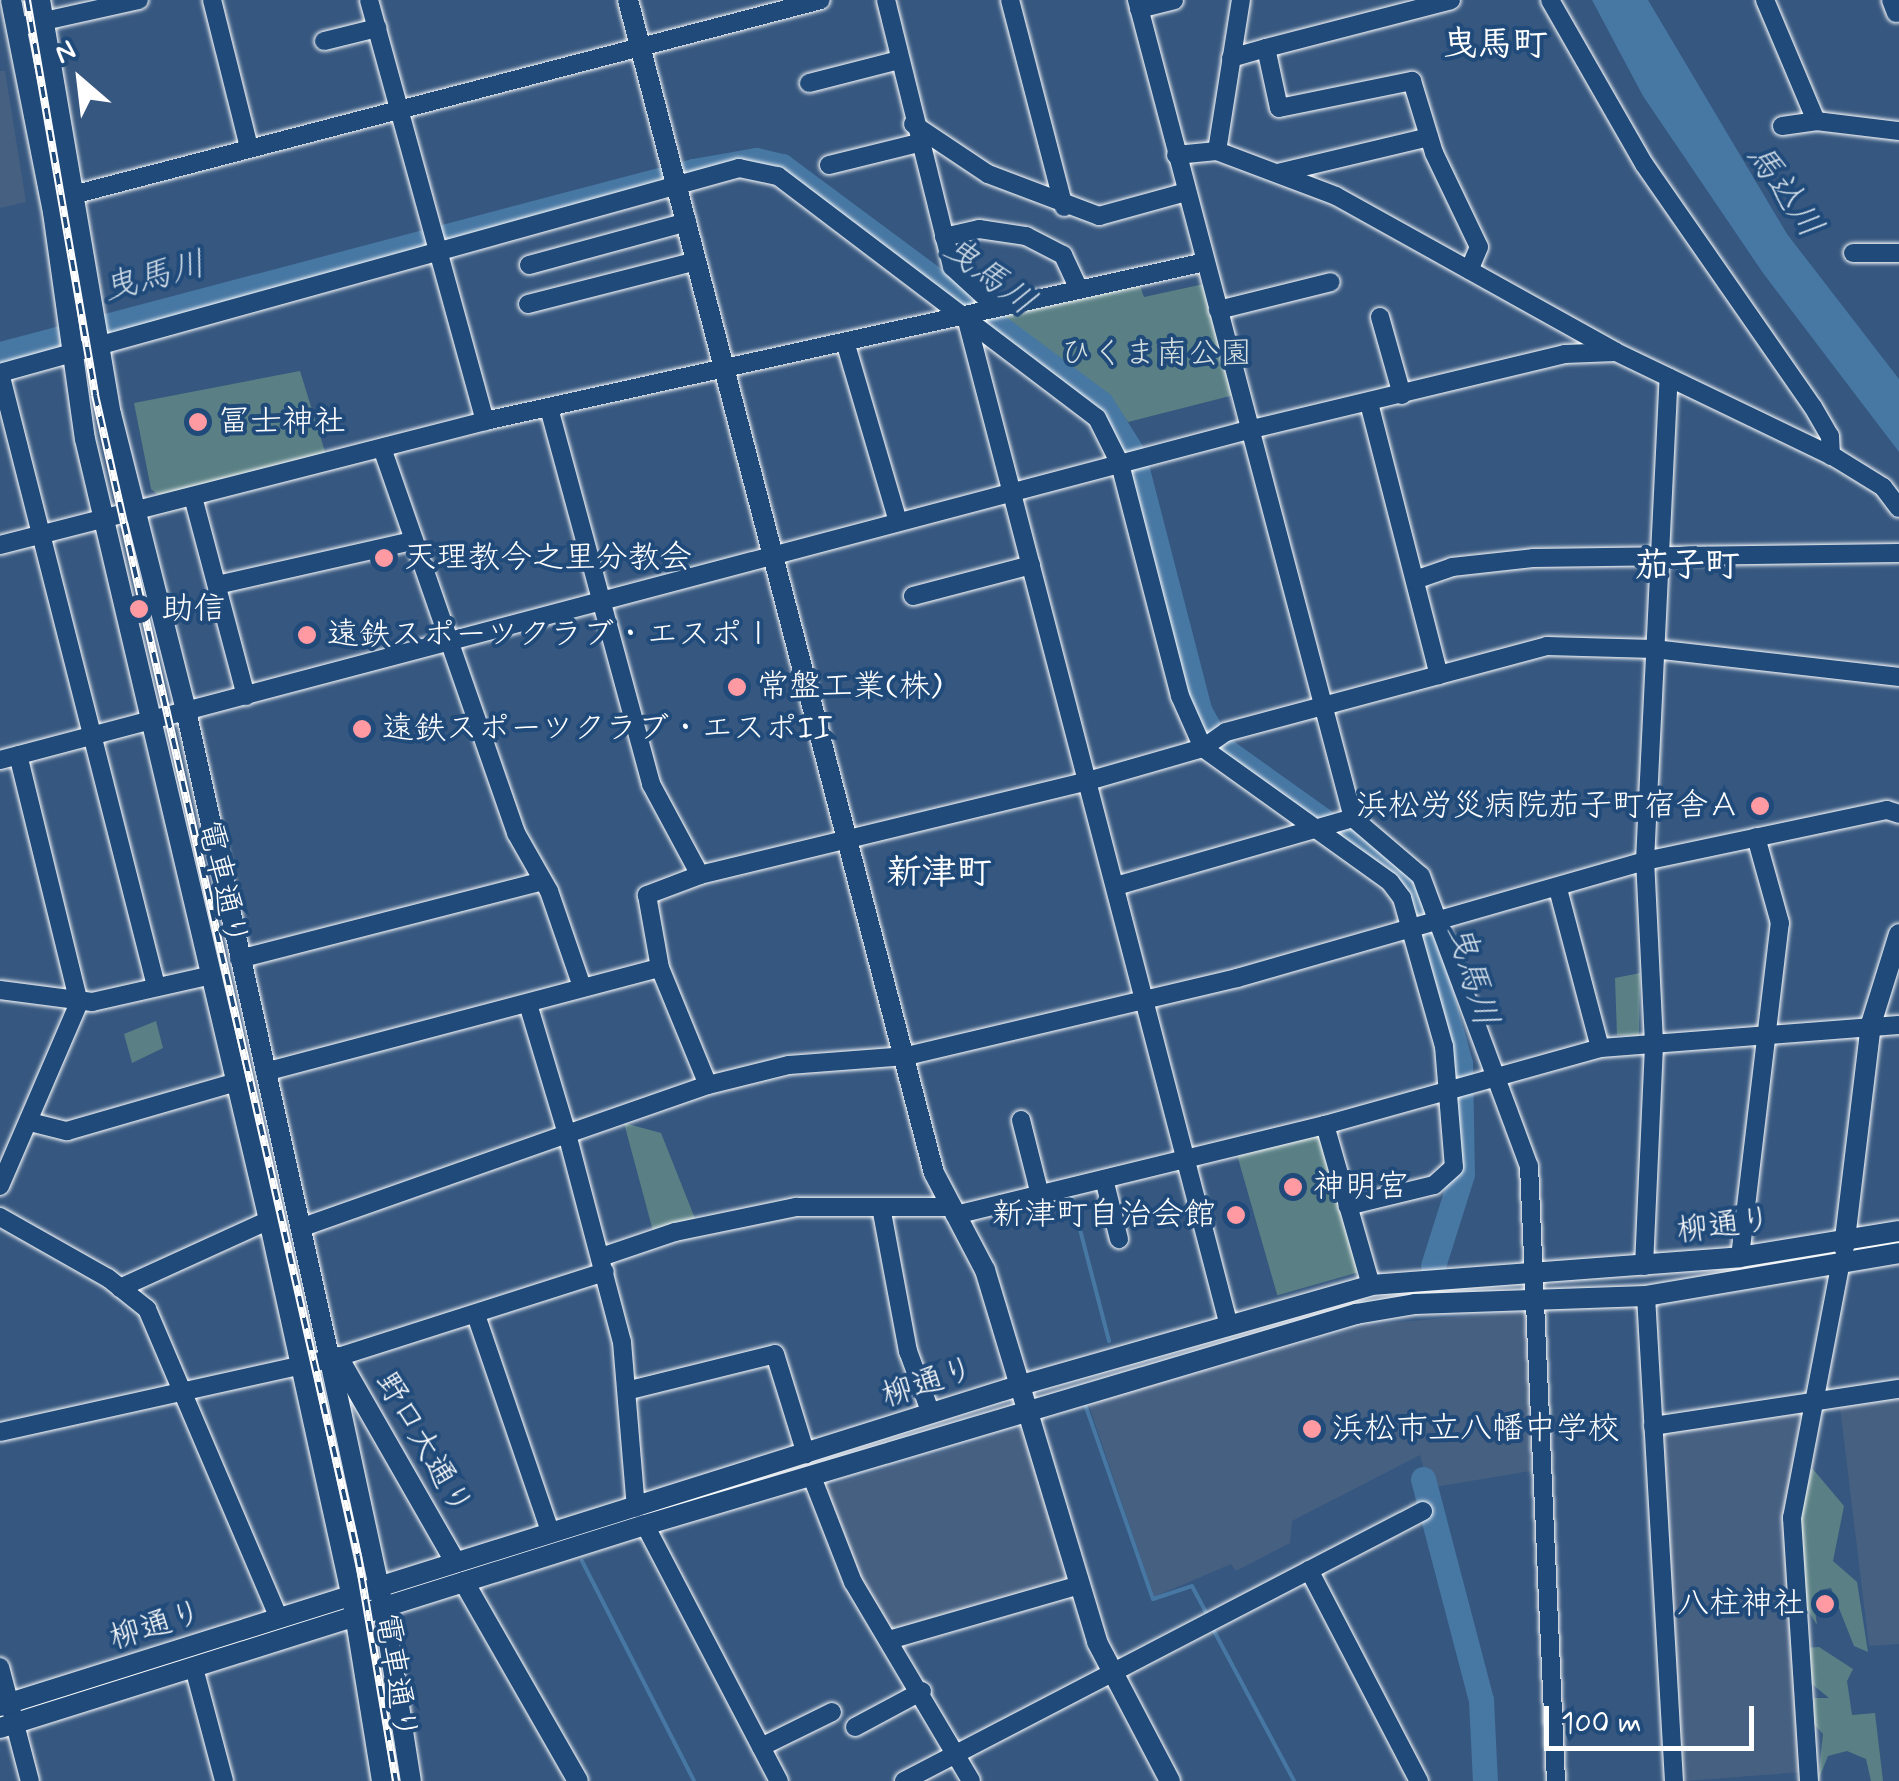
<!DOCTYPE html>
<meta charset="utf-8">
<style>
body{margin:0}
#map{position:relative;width:1899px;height:1781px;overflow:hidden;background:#36577f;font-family:Mynerve,"Klee One",sans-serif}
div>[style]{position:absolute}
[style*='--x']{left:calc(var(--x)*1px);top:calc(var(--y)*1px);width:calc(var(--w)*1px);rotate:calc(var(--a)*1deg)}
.built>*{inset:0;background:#466082}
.green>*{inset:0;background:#5a8085;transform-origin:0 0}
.water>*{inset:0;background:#4777a3}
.stream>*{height:4px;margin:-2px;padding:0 2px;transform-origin:2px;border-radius:2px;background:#4777a3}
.river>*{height:25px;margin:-12.5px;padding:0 12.5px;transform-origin:12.5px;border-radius:12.5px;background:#4777a3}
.roads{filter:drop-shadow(0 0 2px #fff) drop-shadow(0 0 2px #fff)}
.minor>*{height:18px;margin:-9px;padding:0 9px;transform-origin:9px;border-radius:9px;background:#1f4a7a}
.tertiary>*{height:20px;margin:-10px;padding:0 10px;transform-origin:10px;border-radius:10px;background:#1f4a7a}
.rail>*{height:8px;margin-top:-4px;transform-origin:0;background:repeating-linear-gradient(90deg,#1f4a7a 0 11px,#fff 0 22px);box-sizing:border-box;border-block:2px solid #fff}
.dots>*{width:28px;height:28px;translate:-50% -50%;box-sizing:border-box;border:5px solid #1f4a7a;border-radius:50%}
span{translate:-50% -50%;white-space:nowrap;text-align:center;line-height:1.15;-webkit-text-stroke:8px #1f4a7a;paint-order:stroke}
.park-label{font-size:32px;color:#d6dfe0}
.poi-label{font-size:32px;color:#fff}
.left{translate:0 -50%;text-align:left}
.right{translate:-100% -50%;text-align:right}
.street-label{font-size:32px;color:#fff}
.neighbourhood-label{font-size:35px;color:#fff;font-weight:700}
.water-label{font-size:35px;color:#d1dde8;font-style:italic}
.north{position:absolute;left:30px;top:30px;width:100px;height:100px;-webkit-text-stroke:8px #1f4a7a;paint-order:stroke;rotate:332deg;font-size:28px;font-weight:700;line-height:40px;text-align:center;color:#fff}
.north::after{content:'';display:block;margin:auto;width:35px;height:45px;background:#fff;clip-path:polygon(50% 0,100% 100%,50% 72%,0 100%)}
.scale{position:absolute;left:1544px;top:1706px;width:210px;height:45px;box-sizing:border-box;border:5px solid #fff;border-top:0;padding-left:12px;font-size:30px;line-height:35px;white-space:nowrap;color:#fff;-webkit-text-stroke:8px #1f4a7a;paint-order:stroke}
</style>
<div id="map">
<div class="built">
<i style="clip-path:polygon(0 71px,5px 71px,26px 202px,0 208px)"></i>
<i style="clip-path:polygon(1526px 1311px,1530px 1471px,1429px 1488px,1420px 1455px,1292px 1521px,1290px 1543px,1236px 1571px,1231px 1564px,1154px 1597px,1088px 1403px,1368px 1325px)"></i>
<i style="clip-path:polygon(1899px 1399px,1899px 1644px,1869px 1646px,1840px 1407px)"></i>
<i style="clip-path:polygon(1801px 1411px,1784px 1517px,1801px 1772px,1685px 1781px,1660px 1428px)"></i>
<i style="clip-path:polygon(1023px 1428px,1069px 1581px,890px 1635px,850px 1560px,826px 1487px)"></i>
</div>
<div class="green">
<i style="clip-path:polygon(1139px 283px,1144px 297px,1204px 284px,1234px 395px,1128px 422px,1117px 406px,991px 317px)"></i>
<i style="clip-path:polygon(300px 371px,327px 458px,158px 495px,151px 489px,134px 403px)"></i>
<i style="clip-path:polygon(1640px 973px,1639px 1036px,1617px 1035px,1615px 978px)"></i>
<i style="clip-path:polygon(156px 1021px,163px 1048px,132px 1063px,124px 1034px)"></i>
<i style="clip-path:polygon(624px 1123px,661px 1133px,696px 1221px,653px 1231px)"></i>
<i style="left:1321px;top:1132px;width:145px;height:87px;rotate:74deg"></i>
<i style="clip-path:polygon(1812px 1468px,1844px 1506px,1833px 1561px,1857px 1582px,1868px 1652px,1854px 1646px,1831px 1588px,1820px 1590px,1814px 1603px,1817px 1625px,1801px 1599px,1800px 1517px)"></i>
<i style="clip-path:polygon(1819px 1647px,1853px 1669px,1847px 1681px,1852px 1715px,1875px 1713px,1883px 1781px,1871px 1781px,1866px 1759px,1847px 1751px,1828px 1756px,1818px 1781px,1823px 1734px,1813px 1723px,1814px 1698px,1829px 1698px,1807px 1680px,1804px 1648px)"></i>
</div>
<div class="water">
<i style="clip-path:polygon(1592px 0,1648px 0,1787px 234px,1899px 379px,1899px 452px,1763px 273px,1643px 96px)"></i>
</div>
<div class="stream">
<i style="--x:1071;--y:1195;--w:151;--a:75.4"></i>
<i style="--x:1086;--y:1407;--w:203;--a:70.8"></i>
<i style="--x:1153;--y:1599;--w:41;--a:-18.4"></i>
<i style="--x:1192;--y:1586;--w:32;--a:62"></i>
<i style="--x:582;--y:1561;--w:247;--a:63"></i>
<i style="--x:1213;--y:1629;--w:172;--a:61.9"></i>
</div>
<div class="river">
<i style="--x:0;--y:354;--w:717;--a:-14.79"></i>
<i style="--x:693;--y:171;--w:64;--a:-9.9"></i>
<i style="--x:756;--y:160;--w:27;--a:13"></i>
<i style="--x:782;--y:166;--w:397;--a:36.6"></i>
<i style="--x:1101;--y:403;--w:60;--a:57.9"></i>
<i style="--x:1133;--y:454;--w:264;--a:75.5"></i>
<i style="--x:1199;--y:710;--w:25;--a:61"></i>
<i style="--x:1211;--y:732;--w:24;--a:52"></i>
<i style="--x:1226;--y:751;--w:214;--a:35.5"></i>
<i style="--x:1400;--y:875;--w:23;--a:56"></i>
<i style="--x:1413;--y:894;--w:175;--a:74.5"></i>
<i style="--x:1460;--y:1063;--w:111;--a:89"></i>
<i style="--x:1462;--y:1174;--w:96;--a:107.5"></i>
<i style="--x:1423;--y:1479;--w:228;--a:75.3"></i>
<i style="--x:1481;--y:1700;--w:81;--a:87.2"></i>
</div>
<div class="roads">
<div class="minor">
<i style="--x:212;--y:0;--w:152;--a:75.9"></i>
<i style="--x:369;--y:0;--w:437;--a:74.6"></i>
<i style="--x:886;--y:0;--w:275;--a:76.1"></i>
<i style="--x:952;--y:267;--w:59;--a:42.3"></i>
<i style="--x:1010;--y:0;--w:214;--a:75.4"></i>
<i style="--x:1137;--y:0;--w:846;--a:75.21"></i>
<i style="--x:1353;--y:818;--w:89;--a:40.5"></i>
<i style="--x:1421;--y:876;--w:309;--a:69.6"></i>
<i style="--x:1529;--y:1166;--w:616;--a:87.49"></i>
<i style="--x:1550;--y:0;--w:189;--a:60.2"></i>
<i style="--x:1644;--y:164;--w:296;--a:55.2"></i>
<i style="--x:1813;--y:407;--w:34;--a:60"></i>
<i style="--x:1830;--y:436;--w:20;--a:87"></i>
<i style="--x:1765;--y:0;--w:131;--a:67.1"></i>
<i style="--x:1891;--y:0;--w:14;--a:69"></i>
<i style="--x:1139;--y:9;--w:36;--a:-14"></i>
<i style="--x:17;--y:27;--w:125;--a:-12.5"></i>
<i style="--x:324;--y:41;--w:55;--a:-13.8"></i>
<i style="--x:1266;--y:48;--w:191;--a:-14.5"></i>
<i style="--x:1231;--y:58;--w:36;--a:-16"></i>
<i style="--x:1266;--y:48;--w:61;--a:77.8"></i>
<i style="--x:1279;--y:108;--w:136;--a:-11.5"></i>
<i style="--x:1412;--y:81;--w:75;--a:73"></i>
<i style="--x:1434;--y:153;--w:104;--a:64.4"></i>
<i style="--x:1479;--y:247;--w:25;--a:113"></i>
<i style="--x:809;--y:83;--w:93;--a:-14.3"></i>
<i style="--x:913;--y:124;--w:90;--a:33.7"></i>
<i style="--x:988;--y:174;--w:119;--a:20.7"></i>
<i style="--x:1099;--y:216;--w:90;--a:-15.4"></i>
<i style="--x:1782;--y:126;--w:34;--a:-8"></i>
<i style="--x:1816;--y:121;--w:84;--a:6.9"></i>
<i style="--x:1217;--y:151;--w:153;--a:-81"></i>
<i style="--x:1176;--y:155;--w:41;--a:-5.6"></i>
<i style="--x:1217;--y:151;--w:127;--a:20.7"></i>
<i style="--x:1336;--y:196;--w:319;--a:29.1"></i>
<i style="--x:829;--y:165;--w:92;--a:-13.9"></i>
<i style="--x:1278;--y:173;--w:155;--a:-13.4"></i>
<i style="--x:61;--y:198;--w:785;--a:-14.6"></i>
<i style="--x:944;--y:237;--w:36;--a:-13"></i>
<i style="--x:979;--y:229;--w:48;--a:8.5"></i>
<i style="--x:1026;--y:236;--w:42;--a:27.2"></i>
<i style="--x:1063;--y:255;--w:38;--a:65"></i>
<i style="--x:1853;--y:253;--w:46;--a:0"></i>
<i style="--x:529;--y:265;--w:164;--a:-15.2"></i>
<i style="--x:528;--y:304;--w:174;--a:-14.3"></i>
<i style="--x:1218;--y:310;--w:116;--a:-13.9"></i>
<i style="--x:966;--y:317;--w:1039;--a:75.39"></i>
<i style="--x:1380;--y:317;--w:81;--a:74.2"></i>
<i style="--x:846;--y:345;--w:184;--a:73.6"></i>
<i style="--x:0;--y:373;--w:767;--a:-15.5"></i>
<i style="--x:739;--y:168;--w:40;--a:12"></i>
<i style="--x:778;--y:176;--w:400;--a:37.2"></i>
<i style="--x:1097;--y:418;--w:51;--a:63.4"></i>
<i style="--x:1120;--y:464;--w:240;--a:75.5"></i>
<i style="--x:1180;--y:696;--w:57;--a:66.1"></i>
<i style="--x:1203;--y:748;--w:230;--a:35.6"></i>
<i style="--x:1390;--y:882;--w:20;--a:53"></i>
<i style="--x:1402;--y:898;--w:154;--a:74.2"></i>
<i style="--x:1444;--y:1046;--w:121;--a:85.3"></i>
<i style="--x:1454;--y:1167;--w:27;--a:138"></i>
<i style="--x:1434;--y:1185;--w:89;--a:166.3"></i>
<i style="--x:0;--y:373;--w:633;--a:75.72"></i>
<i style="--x:1369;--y:403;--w:281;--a:75.6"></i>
<i style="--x:549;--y:408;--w:390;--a:74.8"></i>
<i style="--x:651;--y:784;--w:103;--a:61.7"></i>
<i style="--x:700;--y:875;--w:57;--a:159.3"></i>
<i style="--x:647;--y:895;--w:74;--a:79.9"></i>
<i style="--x:660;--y:968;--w:126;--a:67.7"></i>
<i style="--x:382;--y:448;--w:408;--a:70.8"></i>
<i style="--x:516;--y:833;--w:67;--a:60.4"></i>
<i style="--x:549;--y:891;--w:102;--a:71"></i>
<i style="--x:193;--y:497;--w:206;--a:75.1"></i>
<i style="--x:0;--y:545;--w:501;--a:-14.34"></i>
<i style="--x:485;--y:421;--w:737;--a:-12.45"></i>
<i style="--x:1415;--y:580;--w:39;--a:-19"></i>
<i style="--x:1452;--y:567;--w:81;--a:-6.3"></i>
<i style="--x:1533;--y:558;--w:366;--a:-0.8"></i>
<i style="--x:217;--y:585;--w:201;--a:-12.7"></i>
<i style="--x:913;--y:596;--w:122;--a:-14.7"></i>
<i style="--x:0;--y:760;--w:1291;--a:-14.81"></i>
<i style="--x:1248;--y:430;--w:326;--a:-13.5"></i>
<i style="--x:1565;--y:354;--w:51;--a:-2.2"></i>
<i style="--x:1616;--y:352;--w:244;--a:25.7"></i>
<i style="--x:1836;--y:458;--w:55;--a:31.7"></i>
<i style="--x:1883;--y:487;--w:26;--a:53"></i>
<i style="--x:700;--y:875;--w:399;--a:-13.6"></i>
<i style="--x:1088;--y:781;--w:120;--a:-16"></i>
<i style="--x:1203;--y:748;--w:28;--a:-35"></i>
<i style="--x:1226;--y:732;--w:332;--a:-15"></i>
<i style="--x:1547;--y:646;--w:107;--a:1.6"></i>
<i style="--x:1654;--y:649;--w:247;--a:6.5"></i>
<i style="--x:1116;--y:886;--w:247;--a:-16"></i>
<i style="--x:1558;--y:889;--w:164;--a:75.2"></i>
<i style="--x:239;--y:959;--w:313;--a:-14.4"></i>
<i style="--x:0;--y:990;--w:93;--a:7.4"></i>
<i style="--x:92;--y:1002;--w:123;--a:-12.7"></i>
<i style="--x:528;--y:1004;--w:136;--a:73.3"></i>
<i style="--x:567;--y:1134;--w:149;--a:-19.2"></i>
<i style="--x:708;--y:1085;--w:83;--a:-13.9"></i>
<i style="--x:789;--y:1065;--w:118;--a:-4.4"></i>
<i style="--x:907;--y:1056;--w:339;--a:-13.3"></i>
<i style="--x:1237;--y:978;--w:424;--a:-16"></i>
<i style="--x:1645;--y:861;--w:247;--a:-11.9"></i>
<i style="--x:1887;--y:810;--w:13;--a:18"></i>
<i style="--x:265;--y:1072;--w:408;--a:-14.8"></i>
<i style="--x:1021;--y:1120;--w:77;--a:75.8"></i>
<i style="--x:30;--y:1122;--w:38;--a:14"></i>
<i style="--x:67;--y:1131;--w:177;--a:-16.1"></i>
<i style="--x:1325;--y:1125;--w:166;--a:74"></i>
<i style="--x:1104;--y:1179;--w:62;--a:76"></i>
<i style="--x:0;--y:1186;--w:199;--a:-66.7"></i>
<i style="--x:79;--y:1003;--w:255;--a:-103.8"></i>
<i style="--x:881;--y:1207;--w:147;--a:79.4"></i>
<i style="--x:908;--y:1351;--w:67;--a:69.9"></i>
<i style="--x:955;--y:1215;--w:381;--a:-13.7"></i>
<i style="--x:1325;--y:1125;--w:286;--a:-15.6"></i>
<i style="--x:1600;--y:1048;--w:300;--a:-4.4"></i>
<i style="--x:0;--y:1217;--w:124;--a:29.5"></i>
<i style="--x:108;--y:1278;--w:50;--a:38.5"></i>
<i style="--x:147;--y:1309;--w:336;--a:66.9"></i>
<i style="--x:300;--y:1228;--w:283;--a:-19.4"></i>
<i style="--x:567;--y:1134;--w:215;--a:75.2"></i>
<i style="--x:622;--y:1342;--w:166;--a:85.2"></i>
<i style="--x:601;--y:1257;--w:78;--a:-18.7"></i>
<i style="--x:675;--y:1232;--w:124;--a:-11.7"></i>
<i style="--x:796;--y:1207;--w:152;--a:0"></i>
<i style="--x:1740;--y:1257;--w:336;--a:-83.2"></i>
<i style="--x:1780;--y:923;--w:89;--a:-105.6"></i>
<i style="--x:1644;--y:1266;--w:223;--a:-87.4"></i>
<i style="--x:1654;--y:1043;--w:182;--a:-92.8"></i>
<i style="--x:1645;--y:861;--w:484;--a:-87.2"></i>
<i style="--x:120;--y:1288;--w:164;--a:-24.5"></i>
<i style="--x:1646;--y:1296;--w:486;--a:86.7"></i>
<i style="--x:476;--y:1315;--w:228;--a:71.1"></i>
<i style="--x:630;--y:1390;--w:149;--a:-13.9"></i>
<i style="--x:775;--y:1354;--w:105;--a:72.8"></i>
<i style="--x:1653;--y:1426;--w:249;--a:-8.6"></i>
<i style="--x:0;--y:1432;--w:346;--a:-12.5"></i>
<i style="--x:338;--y:1357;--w:280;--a:-17.7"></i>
<i style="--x:812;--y:1477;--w:113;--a:68.7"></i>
<i style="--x:853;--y:1582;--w:231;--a:59.3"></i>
<i style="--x:645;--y:1525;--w:289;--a:62.4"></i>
<i style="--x:1309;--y:1570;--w:238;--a:62.5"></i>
<i style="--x:889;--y:1640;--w:198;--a:-16.1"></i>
<i style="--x:0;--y:1667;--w:118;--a:75.3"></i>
<i style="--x:194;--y:1668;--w:117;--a:75.1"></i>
<i style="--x:855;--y:1727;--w:76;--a:-28.2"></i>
<i style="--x:761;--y:1747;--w:79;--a:-26.2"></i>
<i style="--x:904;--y:1781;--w:585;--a:-27.48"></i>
<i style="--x:1809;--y:1781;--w:264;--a:-93.7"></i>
<i style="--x:1792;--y:1518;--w:262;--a:-79.2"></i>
</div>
<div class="tertiary">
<i style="--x:11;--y:0;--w:216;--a:78.8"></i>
<i style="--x:53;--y:212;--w:229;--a:82"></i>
<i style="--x:85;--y:439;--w:802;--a:76.74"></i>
<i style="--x:269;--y:1220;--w:385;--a:77.6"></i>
<i style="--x:352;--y:1596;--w:187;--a:80.8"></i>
<i style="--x:40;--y:0;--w:420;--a:80.3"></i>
<i style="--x:111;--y:414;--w:306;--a:75.8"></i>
<i style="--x:186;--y:711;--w:661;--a:77.5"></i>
<i style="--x:329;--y:1356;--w:255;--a:77.8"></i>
<i style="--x:383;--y:1605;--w:178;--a:81"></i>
<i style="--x:628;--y:0;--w:1212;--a:75.38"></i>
<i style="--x:934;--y:1173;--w:110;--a:62.3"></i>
<i style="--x:985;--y:1270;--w:388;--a:73.2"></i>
<i style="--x:1097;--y:1642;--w:157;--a:62.3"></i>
<i style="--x:1844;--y:1247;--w:225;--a:-83.1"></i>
<i style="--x:1871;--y:1024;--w:94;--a:-72.7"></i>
<i style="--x:338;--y:1357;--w:235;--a:60.2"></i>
<i style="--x:464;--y:1582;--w:229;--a:60.2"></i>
<i style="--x:0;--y:1706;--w:1070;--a:-17.45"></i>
<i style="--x:1021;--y:1385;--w:364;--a:-15.9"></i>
<i style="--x:1371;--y:1285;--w:370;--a:-4.3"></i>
<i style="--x:1740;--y:1257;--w:161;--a:-9.3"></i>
<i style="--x:0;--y:1728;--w:676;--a:-17.47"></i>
<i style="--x:645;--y:1525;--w:742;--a:-16.53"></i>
<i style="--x:1356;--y:1314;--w:60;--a:-9.6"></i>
<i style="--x:1415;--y:1304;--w:231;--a:-2"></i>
<i style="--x:1646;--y:1296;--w:257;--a:-9.6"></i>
</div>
</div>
<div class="rail">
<i style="--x:27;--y:0;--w:401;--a:80.2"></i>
<i style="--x:95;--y:395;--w:1190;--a:77.24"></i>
<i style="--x:358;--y:1556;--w:228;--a:80.4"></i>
</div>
<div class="dots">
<i style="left:198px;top:422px;background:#ff9aa2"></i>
<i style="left:384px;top:558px;background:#ff9aa2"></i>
<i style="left:139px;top:609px;background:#ff9aa2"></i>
<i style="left:307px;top:635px;background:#ff9aa2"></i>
<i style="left:737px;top:687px;background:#ff9aa2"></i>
<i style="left:362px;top:729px;background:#ff9aa2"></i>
<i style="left:1760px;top:806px;background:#ff9aa2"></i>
<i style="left:1293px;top:1187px;background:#ff9aa2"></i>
<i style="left:1236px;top:1215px;background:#ff9aa2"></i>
<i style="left:1312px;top:1429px;background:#ff9aa2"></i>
<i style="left:1825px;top:1604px;background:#ff9aa2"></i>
</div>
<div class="park-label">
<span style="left:1156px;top:354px">ひくま南公園</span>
</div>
<div class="poi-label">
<span class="left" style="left:218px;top:422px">冨士神社</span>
<span class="left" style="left:404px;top:558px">天理教今之里分教会</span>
<span class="left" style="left:162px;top:609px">助信</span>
<span class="left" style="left:327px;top:635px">遠鉄スポーツクラブ・エスポⅠ</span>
<span class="left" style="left:757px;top:687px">常盤工業(株)</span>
<span class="left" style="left:382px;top:729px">遠鉄スポーツクラブ・エスポII</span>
<span class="right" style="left:1740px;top:806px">浜松労災病院茄子町宿舎Ａ</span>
<span class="left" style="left:1313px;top:1187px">神明宮</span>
<span class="right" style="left:1216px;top:1215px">新津町自治会館</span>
<span class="left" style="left:1332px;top:1429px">浜松市立八幡中学校</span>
<span class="right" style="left:1805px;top:1604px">八柱神社</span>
</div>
<div class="street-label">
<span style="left:222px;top:884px;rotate:77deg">電車通り</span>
<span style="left:1724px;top:1226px;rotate:-7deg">柳通り</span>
<span style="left:928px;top:1383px;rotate:-18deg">柳通り</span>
<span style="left:423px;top:1444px;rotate:60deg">野口大通り</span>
<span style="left:156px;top:1626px;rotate:-17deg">柳通り</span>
<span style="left:395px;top:1677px;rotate:81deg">電車通り</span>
</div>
<div class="neighbourhood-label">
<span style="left:1495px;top:45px">曳馬町</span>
<span style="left:1687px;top:566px">茄子町</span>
<span style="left:939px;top:873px">新津町</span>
</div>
<div class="water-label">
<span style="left:1784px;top:191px;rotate:55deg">馬込川</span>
<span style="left:989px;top:276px;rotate:37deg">曳馬川</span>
<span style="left:154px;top:277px;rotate:-15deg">曳馬川</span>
<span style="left:1472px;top:975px;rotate:74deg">曳馬川</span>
</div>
<div class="north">N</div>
<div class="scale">100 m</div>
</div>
